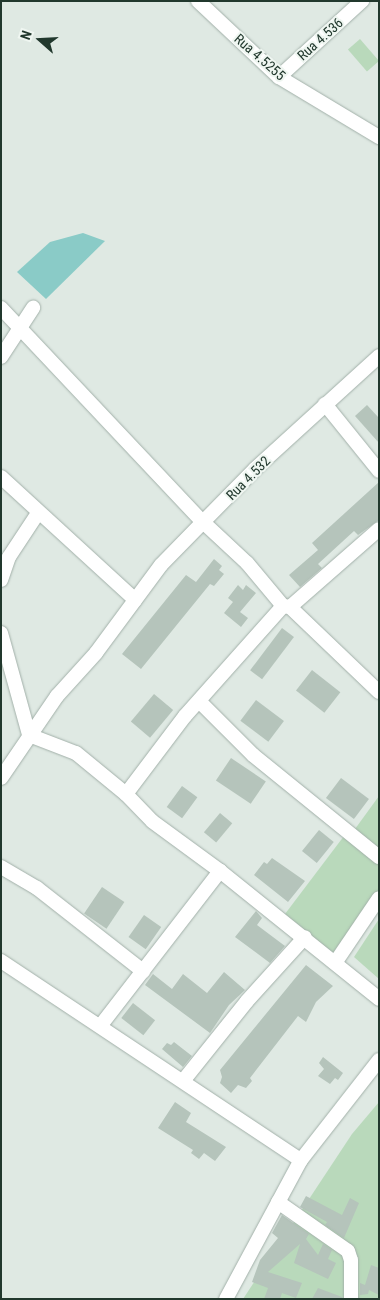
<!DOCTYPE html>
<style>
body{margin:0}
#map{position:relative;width:380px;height:1300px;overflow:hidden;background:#dfe9e3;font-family:"Roboto Condensed",sans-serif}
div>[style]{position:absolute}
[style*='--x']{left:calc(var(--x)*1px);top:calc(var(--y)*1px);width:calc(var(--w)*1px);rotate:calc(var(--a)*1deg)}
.green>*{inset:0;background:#b9d9bb;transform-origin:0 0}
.water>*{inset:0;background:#8acbc7}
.building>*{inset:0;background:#b5c4bb;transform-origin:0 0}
.roads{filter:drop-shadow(0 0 1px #a2b0a9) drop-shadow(0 0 1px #a2b0a9)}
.minor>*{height:14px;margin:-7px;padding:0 7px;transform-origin:7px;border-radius:7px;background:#fff}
span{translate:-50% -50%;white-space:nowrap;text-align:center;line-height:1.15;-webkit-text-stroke:4px #eff6f1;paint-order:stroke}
.street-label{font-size:14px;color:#21382d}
.frame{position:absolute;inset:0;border:2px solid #21382d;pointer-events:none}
.north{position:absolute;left:15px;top:15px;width:50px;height:50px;-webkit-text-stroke:4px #eff6f1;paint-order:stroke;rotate:289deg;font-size:14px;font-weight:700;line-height:20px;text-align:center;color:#21382d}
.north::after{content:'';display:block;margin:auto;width:18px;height:22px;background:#21382d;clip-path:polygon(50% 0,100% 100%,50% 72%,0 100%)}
</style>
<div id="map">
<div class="green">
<i style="left:360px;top:39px;width:29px;height:16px;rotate:49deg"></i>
<i style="clip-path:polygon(379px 796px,379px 851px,355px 829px)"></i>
<i style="clip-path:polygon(344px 836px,379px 862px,379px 892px,335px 955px,285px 914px)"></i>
<i style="clip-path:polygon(379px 919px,379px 979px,354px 957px)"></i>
<i style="clip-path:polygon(379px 1102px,379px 1299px,243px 1299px,352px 1134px)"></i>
</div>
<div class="water">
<i style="clip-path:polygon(83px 233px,105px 241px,46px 299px,17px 272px,50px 242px)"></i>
</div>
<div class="building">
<i style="clip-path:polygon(367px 405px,379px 418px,379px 443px,355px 416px)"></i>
<i style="clip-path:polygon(379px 482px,379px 520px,358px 535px,354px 531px,318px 564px,322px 568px,300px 587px,289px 575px,318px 550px,312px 543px)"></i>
<i style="clip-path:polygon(214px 559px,222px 566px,219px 570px,224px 574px,214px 586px,210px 584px,141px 669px,122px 654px,186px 575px,196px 582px)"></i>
<i style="clip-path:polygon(238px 585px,243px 590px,246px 585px,256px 593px,240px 612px,248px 618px,241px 627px,224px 613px,233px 602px,228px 598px)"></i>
<i style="left:282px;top:628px;width:15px;height:53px;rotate:37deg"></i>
<i style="left:312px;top:670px;width:36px;height:26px;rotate:38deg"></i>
<i style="left:154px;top:694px;width:25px;height:36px;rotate:40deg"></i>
<i style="left:256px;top:700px;width:35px;height:26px;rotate:37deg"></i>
<i style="left:231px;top:758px;width:42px;height:27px;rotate:34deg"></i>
<i style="left:341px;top:778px;width:35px;height:25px;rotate:37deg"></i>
<i style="left:182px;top:786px;width:19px;height:26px;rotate:36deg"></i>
<i style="left:220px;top:813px;width:16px;height:25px;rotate:40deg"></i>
<i style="left:319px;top:830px;width:19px;height:27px;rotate:39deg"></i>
<i style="clip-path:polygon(272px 858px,305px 881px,288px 902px,254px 875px,264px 862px,267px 864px)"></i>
<i style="left:102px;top:887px;width:27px;height:32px;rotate:34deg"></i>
<i style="clip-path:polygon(256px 911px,262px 918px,257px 925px,285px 946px,270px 963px,235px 937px)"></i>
<i style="left:144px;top:915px;width:21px;height:27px;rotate:35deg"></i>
<i style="clip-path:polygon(306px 965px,333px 986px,316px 1002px,306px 1022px,298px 1016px,250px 1078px,252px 1081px,246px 1088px,238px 1085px,231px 1093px,220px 1083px,222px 1077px,220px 1070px)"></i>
<i style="clip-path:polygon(224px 972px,245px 990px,229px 1005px,210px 1033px,145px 985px,153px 974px,172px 989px,183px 974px,207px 993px)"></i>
<i style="left:133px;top:1003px;width:28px;height:19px;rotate:38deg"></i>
<i style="clip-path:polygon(174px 1042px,192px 1056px,183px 1067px,162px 1049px,167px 1043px,171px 1045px)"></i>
<i style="clip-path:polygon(323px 1057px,343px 1073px,338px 1080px,335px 1078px,330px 1084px,318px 1076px,324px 1069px,319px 1063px)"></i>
<i style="clip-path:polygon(175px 1102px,191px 1113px,186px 1122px,226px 1147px,215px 1161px,204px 1153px,199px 1159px,191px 1153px,193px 1150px,158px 1128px)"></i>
<i style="clip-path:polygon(306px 1196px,342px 1215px,350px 1198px,359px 1203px,344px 1238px,325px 1225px,327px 1222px,300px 1207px)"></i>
<i style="clip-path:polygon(282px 1215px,309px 1234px,306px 1239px,318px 1255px,323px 1244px,332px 1250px,328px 1259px,336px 1263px,328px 1279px,294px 1263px,300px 1244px,268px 1272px,302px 1283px,296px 1298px,282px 1293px,280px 1299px,264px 1299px,268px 1288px,252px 1282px,260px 1260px,278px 1238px,272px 1233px)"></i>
<i style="clip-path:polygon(371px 1265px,379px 1268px,379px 1295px,369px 1290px,368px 1294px,360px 1295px,360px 1283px,365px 1285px)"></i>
<i style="clip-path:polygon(318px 1288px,342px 1297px,342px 1299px,312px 1299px)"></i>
</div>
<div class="roads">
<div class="minor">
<i style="--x:198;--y:1;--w:111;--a:43.2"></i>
<i style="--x:279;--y:77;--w:117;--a:31"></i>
<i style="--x:279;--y:77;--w:113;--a:-42.5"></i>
<i style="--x:1;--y:308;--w:294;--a:46.7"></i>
<i style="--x:203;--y:522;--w:60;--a:134.3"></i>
<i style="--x:161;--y:565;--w:109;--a:126.5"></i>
<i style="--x:96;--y:653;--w:58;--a:132.2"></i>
<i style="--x:57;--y:696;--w:99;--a:124.3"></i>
<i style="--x:1;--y:357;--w:59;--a:-56.9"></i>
<i style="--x:325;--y:404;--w:86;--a:51.1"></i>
<i style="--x:1;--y:477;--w:182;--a:42.5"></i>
<i style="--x:1;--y:580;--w:24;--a:-71"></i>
<i style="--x:9;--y:557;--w:53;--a:-56.6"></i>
<i style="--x:283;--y:606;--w:56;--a:-129.9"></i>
<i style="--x:247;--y:563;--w:60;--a:-137"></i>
<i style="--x:203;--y:522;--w:74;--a:-45.5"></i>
<i style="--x:255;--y:469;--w:168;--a:-42.3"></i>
<i style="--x:290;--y:607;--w:118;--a:-41.2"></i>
<i style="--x:1;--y:633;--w:106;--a:74.6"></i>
<i style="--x:29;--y:735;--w:50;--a:21"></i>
<i style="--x:76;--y:753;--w:65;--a:39.4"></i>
<i style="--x:126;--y:794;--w:98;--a:-52.9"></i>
<i style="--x:185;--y:716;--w:147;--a:-48.3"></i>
<i style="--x:283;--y:606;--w:7;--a:8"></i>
<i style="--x:290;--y:607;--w:123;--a:43.7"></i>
<i style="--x:200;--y:702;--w:75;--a:45"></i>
<i style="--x:253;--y:755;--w:162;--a:39"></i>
<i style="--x:1;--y:867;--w:42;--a:30.3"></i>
<i style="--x:37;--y:888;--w:135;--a:38.1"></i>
<i style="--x:220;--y:871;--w:204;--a:38.8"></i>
<i style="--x:1;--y:961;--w:360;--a:33.6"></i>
<i style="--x:335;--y:963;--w:78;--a:-55.9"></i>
<i style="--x:101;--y:1025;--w:195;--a:-52.3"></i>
<i style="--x:220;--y:871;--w:84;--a:-143.7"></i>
<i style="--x:152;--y:821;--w:37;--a:-134"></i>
<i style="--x:183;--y:1081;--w:102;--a:-51.3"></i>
<i style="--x:247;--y:1001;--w:86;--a:-47.8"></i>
<i style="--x:278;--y:1202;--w:85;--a:35"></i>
<i style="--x:348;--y:1251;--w:9;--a:72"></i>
<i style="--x:351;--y:1260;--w:39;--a:90"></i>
<i style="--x:226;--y:1299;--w:158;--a:-61.7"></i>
<i style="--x:301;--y:1160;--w:127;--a:-52"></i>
</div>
</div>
<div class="street-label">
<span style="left:320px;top:39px;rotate:-42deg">Rua 4.536</span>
<span style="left:260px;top:57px;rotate:41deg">Rua 4.5255</span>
<span style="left:248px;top:478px;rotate:-45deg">Rua 4.532</span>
</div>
<div class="frame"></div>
<div class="north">N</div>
</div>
